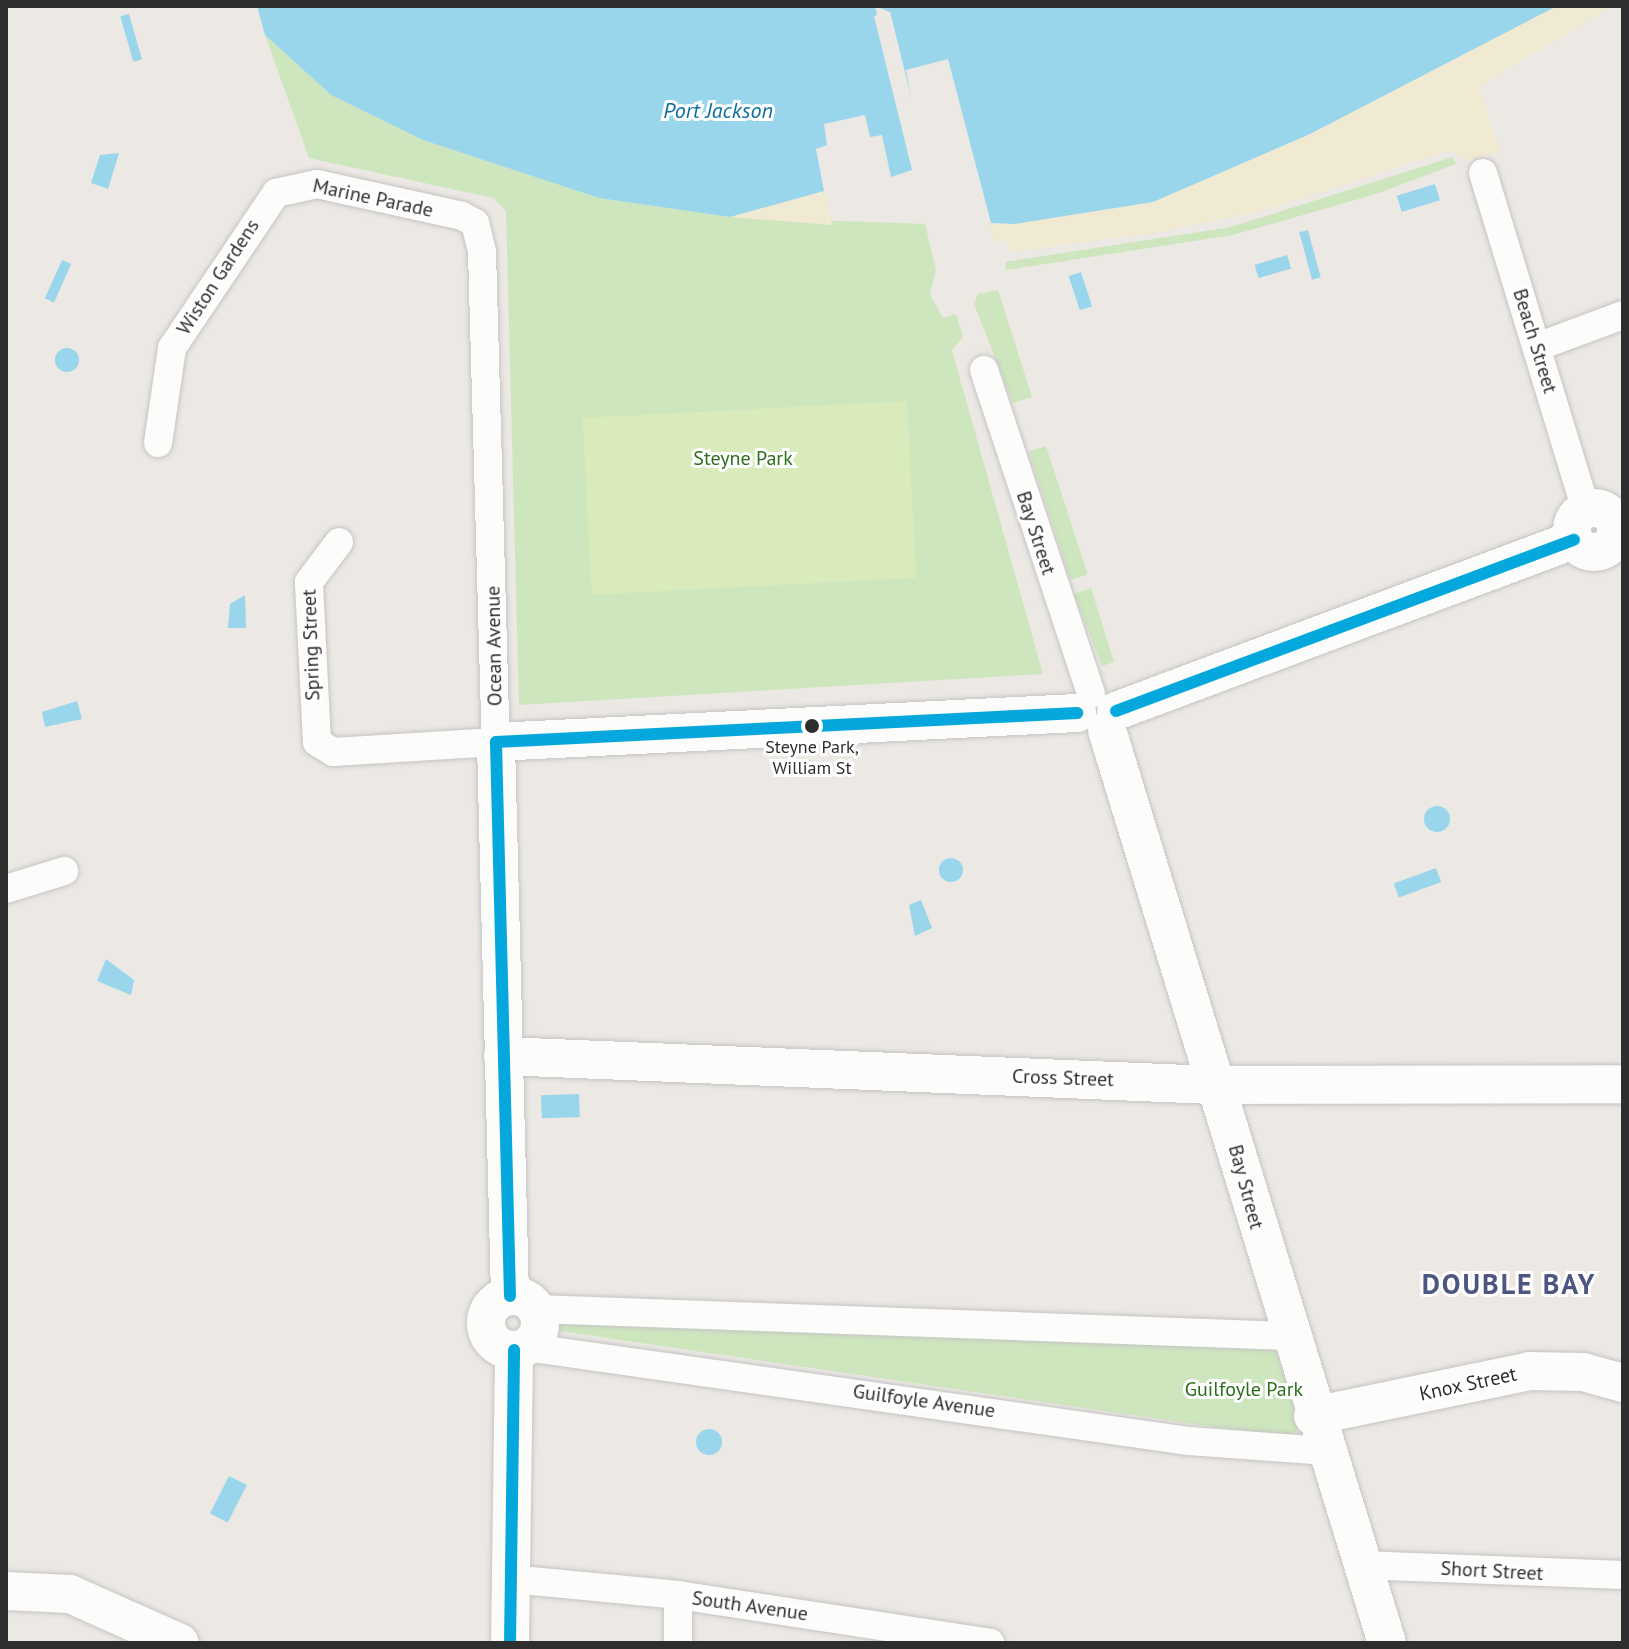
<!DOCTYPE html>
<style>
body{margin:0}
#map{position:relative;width:1629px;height:1649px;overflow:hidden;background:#ece8e4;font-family:"PT Sans",sans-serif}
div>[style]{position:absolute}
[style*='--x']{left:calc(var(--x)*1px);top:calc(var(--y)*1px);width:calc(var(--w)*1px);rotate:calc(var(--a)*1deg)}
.green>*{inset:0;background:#cee6be;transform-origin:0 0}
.sand>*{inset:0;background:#f0ead3}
.pitch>*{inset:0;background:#d9eabb;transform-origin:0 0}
.water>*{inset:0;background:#99d6ec;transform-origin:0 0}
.round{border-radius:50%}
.pier>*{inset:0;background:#ece8e4}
.roads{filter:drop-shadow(0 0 2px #c5c4c5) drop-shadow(0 0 2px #c5c4c5)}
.street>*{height:28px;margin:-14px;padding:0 14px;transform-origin:14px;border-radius:14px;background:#fcfcfb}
.secondary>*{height:38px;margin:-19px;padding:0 19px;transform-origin:19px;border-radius:19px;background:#fcfcfb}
.secondary>.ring{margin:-19px;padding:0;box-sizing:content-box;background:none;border:38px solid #fcfcfb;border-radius:50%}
.bus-1>*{height:12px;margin:-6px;padding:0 6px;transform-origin:6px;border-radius:6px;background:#05a8dc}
.dots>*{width:22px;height:22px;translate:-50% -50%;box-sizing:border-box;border:4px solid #fff;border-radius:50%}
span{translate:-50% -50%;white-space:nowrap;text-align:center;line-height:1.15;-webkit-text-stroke:6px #fff;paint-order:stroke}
.bus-label{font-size:18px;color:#2e2e2e}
.street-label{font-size:20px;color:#2e2e2e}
.park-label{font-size:20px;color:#2c6e1b}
.water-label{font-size:22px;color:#0d6fa3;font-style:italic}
.district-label{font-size:28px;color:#4d5680;font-weight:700;letter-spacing:2px}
.frame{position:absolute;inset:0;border:8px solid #2e2e2e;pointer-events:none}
</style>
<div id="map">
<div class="green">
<i style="clip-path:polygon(265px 35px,331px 95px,423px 140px,599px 198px,730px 217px,925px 224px,936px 270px,930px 294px,943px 318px,956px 314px,963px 337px,952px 350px,1043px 674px,519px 705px,506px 211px,493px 198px,309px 158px)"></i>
<i style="clip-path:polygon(1453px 157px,1456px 164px,1376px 194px,1233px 235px,1006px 270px,1005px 262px,1231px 227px)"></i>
<i style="clip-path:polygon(998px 290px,1032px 397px,1013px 403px,974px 304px,978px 294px)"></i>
<i style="left:1046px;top:446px;width:135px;height:18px;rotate:72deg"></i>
<i style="clip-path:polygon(1091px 588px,1114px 662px,1102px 666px,1074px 594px)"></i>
<i style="clip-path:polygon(560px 1319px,1275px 1349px,1300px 1426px,1290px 1438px,559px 1331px)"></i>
</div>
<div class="sand">
<i style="clip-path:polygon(1557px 6px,1613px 6px,1479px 86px,1500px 151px,1468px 161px,1450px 150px,1265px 210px,1149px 234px,1010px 252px,1007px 240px,995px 243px,989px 223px,1015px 224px,1310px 134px)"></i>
<i style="clip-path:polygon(824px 191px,832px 225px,730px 217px,782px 201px)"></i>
</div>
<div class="pitch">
<i style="left:907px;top:401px;width:177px;height:325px;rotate:87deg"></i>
</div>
<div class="water">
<i style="clip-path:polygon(257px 6px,1557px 6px,1310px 134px,1153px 202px,1015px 224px,991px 223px,948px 59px,906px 70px,911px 97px,890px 12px,874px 16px,912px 170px,891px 177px,882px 135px,870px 137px,865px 115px,824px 124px,827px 145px,816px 149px,824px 191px,730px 217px,599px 198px,423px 140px,331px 95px,265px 35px)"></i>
<i style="left:129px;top:14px;width:47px;height:9px;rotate:74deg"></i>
<i style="clip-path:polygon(119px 153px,108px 189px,91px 183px,100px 155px)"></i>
<i style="left:1435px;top:184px;width:17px;height:40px;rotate:73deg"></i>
<i style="left:1308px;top:230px;width:49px;height:9px;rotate:75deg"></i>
<i style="left:1287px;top:255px;width:14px;height:34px;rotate:73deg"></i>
<i style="left:62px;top:260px;width:10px;height:42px;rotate:24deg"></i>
<i style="left:1081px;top:272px;width:36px;height:13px;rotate:72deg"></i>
<i class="round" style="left:55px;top:348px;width:24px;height:24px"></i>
<i style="clip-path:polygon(245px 595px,246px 628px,228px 628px,230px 604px)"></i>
<i style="clip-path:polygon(77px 701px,82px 719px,45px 727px,42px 712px)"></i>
<i class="round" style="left:1424px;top:806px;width:26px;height:26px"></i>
<i class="round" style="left:939px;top:858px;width:24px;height:24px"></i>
<i style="left:1436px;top:868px;width:15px;height:45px;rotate:70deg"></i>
<i style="clip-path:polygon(921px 900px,932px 928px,915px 936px,909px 905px)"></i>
<i style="clip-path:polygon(106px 959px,134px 980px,131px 995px,97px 981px)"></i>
<i style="left:579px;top:1094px;width:23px;height:38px;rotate:88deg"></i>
<i class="round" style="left:696px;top:1429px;width:26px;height:26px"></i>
<i style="left:229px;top:1476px;width:20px;height:42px;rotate:27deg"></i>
</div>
<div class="pier">
<i style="clip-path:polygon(875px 6px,890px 12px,912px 101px,887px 16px,879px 18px,913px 174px)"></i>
</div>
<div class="roads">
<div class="street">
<i style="--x:1483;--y:173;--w:352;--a:73"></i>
<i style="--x:1537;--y:347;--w:92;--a:-20.4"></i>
<i style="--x:984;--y:370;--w:341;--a:71.7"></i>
<i style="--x:158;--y:443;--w:96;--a:-81.6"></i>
<i style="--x:172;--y:348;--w:187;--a:-56.1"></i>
<i style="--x:276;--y:193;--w:42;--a:-12.4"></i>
<i style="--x:317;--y:184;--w:148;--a:12.4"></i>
<i style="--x:462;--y:216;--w:15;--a:28"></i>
<i style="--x:475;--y:223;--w:30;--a:76"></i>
<i style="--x:482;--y:252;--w:490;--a:88.4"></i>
<i style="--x:496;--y:742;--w:163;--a:176.5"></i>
<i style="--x:333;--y:752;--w:19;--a:-148"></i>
<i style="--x:317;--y:742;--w:160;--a:-92.9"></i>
<i style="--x:309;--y:582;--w:50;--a:-53.1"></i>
<i style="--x:6;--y:889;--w:61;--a:-17.2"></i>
<i style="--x:536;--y:1309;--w:753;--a:2.05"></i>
<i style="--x:525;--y:1347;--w:671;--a:8.06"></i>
<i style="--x:1189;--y:1441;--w:135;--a:4.2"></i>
<i style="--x:1361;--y:1565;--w:262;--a:2.2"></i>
<i style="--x:510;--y:1579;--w:169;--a:5.4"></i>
<i style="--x:678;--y:1595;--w:316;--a:8.7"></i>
<i style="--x:678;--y:1643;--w:48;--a:-90"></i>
</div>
<div class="secondary">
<i class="ring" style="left:1572px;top:508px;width:6px;height:6px"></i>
<i style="--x:1116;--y:711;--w:489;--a:-20.5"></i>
<i style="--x:1107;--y:730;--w:955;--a:72.95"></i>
<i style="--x:503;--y:1056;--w:712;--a:2.34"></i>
<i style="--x:1214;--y:1085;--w:409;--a:-0.1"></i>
<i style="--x:510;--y:1296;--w:554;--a:-91.45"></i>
<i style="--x:496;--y:742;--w:582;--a:-2.86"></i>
<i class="ring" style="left:486px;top:1296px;width:16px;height:16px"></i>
<i style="--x:1313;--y:1416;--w:222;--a:-11.7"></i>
<i style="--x:1530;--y:1371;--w:53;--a:1.1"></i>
<i style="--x:1583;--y:1372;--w:41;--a:15.4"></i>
<i style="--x:6;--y:1591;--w:64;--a:2.7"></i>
<i style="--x:70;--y:1594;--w:120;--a:24"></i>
<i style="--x:510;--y:1643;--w:293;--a:-89.2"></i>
</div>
</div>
<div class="bus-1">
<i style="--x:1116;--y:711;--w:489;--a:-20.5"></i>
<i style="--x:510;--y:1296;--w:554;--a:-91.45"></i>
<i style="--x:496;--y:742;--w:582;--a:-2.86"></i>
<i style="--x:510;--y:1643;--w:293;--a:-89.2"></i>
</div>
<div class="dots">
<i style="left:812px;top:726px;background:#2e2e2e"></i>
</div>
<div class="bus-label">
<span style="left:812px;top:758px">Steyne Park,<br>William St</span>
</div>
<div class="street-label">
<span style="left:373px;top:198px;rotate:12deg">Marine Parade</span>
<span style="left:218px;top:277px;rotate:-57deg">Wiston Gardens</span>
<span style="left:1535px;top:341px;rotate:73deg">Beach Street</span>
<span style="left:1036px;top:533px;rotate:72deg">Bay Street</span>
<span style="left:311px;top:645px;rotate:-92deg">Spring Street</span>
<span style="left:494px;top:646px;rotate:-91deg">Ocean Avenue</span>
<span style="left:1063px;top:1078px;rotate:2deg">Cross Street</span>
<span style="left:1246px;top:1187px;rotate:75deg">Bay Street</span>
<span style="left:1468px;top:1384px;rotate:-12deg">Knox Street</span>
<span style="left:924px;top:1401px;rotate:8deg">Guilfoyle Avenue</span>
<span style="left:1492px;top:1571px;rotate:3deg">Short Street</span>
<span style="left:750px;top:1606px;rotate:8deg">South Avenue</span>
</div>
<div class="park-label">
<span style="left:743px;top:458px">Steyne Park</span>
<span style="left:1244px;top:1389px">Guilfoyle Park</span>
</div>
<div class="water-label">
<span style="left:718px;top:111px">Port Jackson</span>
</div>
<div class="district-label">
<span style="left:1509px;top:1284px">DOUBLE BAY</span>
</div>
<div class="frame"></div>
</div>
